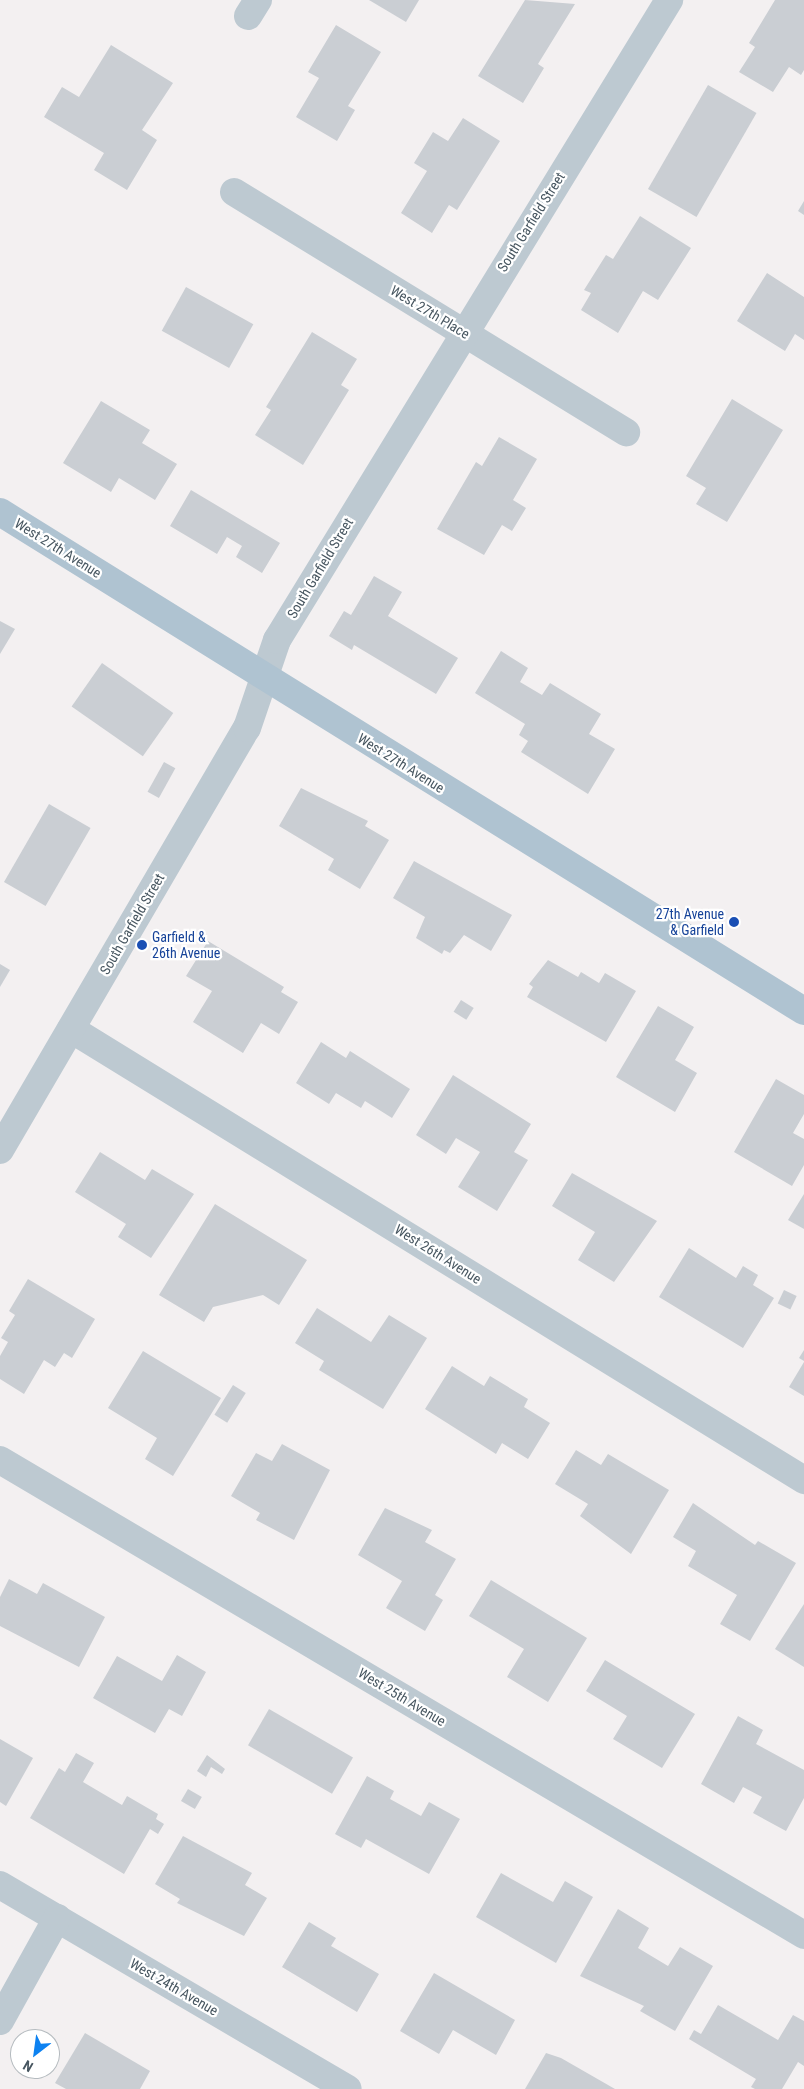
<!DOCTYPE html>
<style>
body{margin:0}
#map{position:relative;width:804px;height:2089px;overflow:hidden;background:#f3f0f1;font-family:"Roboto Condensed",sans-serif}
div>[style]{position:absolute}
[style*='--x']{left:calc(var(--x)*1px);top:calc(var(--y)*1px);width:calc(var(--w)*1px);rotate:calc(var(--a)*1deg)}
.building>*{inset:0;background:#caced3;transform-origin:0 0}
.minor>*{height:28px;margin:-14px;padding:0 14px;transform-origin:14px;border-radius:14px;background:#bdc9d1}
.major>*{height:28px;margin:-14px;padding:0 14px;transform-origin:14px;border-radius:14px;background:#afc3d1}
.dots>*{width:14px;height:14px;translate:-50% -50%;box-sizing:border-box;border:2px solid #fff;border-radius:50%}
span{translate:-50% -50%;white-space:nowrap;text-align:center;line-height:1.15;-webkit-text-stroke:4.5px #fff;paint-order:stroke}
.street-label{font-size:14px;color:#475660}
.transit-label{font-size:14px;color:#164399}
.right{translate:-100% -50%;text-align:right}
.left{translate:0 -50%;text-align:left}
.north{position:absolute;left:10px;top:2029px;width:50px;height:50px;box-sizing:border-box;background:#fff;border:1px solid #b5bbbf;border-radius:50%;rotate:210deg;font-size:14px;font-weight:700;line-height:20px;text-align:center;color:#475660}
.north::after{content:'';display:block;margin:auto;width:18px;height:22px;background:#0d82f1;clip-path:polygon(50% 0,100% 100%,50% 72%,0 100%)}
</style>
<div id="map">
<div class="building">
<i style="clip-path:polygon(369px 0,419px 0,406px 22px)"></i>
<i style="clip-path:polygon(525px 0,575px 4px,538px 64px,544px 68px,523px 103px,478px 76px)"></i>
<i style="clip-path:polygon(775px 0,804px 0,804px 70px,801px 75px,789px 67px,773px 92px,739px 72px,755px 47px,749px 43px)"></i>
<i style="clip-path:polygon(336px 25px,381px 52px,348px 106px,355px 110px,337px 141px,296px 117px,319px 78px,308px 72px)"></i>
<i style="clip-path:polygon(111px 45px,173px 83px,142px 130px,157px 140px,127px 190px,94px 170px,104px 153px,44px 117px,62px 87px,79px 97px)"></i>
<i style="left:708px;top:85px;width:56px;height:120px;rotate:30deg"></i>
<i style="clip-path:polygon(463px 118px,500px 141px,457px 210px,449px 205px,432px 233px,401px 213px,427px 171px,414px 163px,433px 132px,448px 141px)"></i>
<i style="clip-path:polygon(804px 201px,804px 215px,798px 211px)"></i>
<i style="clip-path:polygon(640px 216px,691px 248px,658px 300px,643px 291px,618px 333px,581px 310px,591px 293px,584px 290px,606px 255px,613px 259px)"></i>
<i style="clip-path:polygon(767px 273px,804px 297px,804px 340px,795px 334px,785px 351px,737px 321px)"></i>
<i style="left:186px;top:287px;width:77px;height:50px;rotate:29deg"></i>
<i style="clip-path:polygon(312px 332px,357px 359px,341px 385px,349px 390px,303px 465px,255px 435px,271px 410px,266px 407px)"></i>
<i style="clip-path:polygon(732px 399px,783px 430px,727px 522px,696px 504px,706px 488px,686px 476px)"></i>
<i style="clip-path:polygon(101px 401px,150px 430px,142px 443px,177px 464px,155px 500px,119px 478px,111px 492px,63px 463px)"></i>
<i style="clip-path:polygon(499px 437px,537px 459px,513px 500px,526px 508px,512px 531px,502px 525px,484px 555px,437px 529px,476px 462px,482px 466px)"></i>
<i style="clip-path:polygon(191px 490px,280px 543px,262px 573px,236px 557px,242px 546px,227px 537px,217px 554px,170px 526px)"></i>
<i style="clip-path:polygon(374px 576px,402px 592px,388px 616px,458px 658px,436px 694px,354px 645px,352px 650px,329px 636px,344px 611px,351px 615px)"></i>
<i style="clip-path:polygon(0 621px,15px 629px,0 654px)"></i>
<i style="clip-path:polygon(501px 651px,528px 668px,520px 682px,542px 695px,550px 683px,601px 714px,589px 734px,615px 749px,588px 794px,521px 752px,528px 741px,519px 735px,525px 724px,475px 693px)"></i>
<i style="left:102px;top:663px;width:87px;height:53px;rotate:35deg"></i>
<i style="left:164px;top:762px;width:13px;height:34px;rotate:29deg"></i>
<i style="clip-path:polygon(301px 788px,368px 821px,365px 826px,389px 840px,360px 889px,328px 870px,334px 859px,279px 826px)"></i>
<i style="left:49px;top:804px;width:48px;height:90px;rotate:30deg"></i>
<i style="clip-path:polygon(414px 861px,512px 915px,491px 951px,464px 935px,450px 953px,444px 950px,442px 954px,416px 938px,425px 917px,393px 898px)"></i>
<i style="clip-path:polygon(208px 941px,284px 987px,281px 992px,298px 1002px,279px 1034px,261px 1023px,243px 1053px,193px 1022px,212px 991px,186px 976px)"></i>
<i style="clip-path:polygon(548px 960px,578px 977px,581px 972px,599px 983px,605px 973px,636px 991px,606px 1042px,527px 997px,533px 987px,529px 984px)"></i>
<i style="clip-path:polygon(0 964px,10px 970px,0 987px)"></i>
<i style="left:461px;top:1000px;width:15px;height:14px;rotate:32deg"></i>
<i style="clip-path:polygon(658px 1006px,694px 1027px,675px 1060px,697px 1073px,675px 1112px,616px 1077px)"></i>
<i style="clip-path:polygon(321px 1042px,346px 1058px,350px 1051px,410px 1089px,392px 1118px,365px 1101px,361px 1108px,336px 1093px,329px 1104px,296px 1083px)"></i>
<i style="clip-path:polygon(453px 1075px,531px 1124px,514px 1152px,528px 1160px,497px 1211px,458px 1187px,480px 1152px,456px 1138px,446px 1154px,416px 1135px)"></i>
<i style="clip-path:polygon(776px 1079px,804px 1095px,804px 1114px,793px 1133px,804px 1139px,804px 1165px,792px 1186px,734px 1152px)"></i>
<i style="clip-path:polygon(100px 1152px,145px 1180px,152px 1169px,194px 1194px,151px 1258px,118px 1237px,126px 1224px,75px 1192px)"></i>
<i style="clip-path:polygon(572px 1173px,657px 1221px,614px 1282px,578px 1260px,595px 1232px,552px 1206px)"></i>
<i style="clip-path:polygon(804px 1194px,804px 1229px,788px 1220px)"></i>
<i style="clip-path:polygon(215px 1204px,307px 1260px,279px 1305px,263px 1295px,213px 1307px,204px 1322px,159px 1295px)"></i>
<i style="clip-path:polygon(689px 1248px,736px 1278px,743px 1266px,758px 1275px,753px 1285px,774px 1298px,743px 1348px,659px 1297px)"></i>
<i style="clip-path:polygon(28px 1279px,95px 1319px,72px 1358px,64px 1353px,55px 1367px,44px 1360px,24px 1394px,0 1379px,0 1356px,8px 1342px,1px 1338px,15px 1315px,9px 1311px)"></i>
<i style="left:784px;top:1290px;width:14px;height:15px;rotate:25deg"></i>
<i style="clip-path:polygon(317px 1308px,371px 1342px,389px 1315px,427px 1338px,383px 1409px,319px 1370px,324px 1361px,295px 1343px)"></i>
<i style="clip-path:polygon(804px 1350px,804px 1361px,799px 1358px)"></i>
<i style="clip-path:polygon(143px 1351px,221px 1398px,173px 1476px,145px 1459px,157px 1438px,108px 1408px)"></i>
<i style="clip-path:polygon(804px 1362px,804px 1396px,789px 1387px)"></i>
<i style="clip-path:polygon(452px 1366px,484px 1386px,490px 1376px,528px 1399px,524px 1407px,550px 1423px,528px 1459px,502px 1443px,496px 1454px,425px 1409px)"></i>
<i style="left:233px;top:1385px;width:15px;height:35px;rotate:32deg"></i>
<i style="clip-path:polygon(282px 1444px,330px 1470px,294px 1540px,256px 1520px,260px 1513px,231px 1496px,256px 1453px,272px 1461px)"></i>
<i style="clip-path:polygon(576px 1450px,601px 1465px,608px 1454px,669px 1490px,631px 1554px,580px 1516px,588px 1504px,555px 1484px)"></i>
<i style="clip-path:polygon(693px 1503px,755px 1545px,758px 1541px,796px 1563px,750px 1641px,720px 1624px,737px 1595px,688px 1566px,696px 1551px,673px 1537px)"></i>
<i style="clip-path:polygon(385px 1508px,432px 1530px,425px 1542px,456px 1559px,435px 1595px,443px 1600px,425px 1631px,386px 1608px,402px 1581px,358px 1555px)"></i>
<i style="clip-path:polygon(9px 1579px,37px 1594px,43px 1583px,105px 1617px,79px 1667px,0 1626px,0 1597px)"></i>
<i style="clip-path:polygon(491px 1580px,587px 1638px,548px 1702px,507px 1677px,524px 1649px,469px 1616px)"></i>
<i style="clip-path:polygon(804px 1604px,804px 1667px,775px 1649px)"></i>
<i style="clip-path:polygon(177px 1655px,206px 1672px,182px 1716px,169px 1709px,155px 1733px,93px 1698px,117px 1656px,162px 1681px)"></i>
<i style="clip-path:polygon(605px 1660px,695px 1714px,662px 1768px,613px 1739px,627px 1716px,586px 1691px)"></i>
<i style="left:269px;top:1709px;width:97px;height:42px;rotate:30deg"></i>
<i style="clip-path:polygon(738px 1716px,763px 1730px,756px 1744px,804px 1770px,804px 1798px,786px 1831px,753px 1813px,762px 1797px,743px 1787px,734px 1803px,701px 1784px)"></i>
<i style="clip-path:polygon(0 1739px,33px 1758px,6px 1806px,0 1802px)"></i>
<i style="clip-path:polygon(76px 1753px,94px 1763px,83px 1782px,122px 1805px,127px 1796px,158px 1814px,156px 1819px,164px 1824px,158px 1834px,150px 1829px,124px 1874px,30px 1818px,59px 1768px,65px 1772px)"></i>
<i style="clip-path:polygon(207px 1755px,225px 1769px,222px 1774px,211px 1767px,206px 1777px,197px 1771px)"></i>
<i style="clip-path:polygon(367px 1776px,394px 1791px,390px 1799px,421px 1816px,429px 1802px,460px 1819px,429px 1874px,366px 1839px,361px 1848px,335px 1834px)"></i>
<i style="left:188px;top:1789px;width:16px;height:14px;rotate:30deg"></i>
<i style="clip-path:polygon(183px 1836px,252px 1873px,245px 1885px,267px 1898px,244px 1936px,177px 1903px,180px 1899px,155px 1884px)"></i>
<i style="clip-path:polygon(501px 1873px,553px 1902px,565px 1881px,593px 1897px,556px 1963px,476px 1917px)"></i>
<i style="clip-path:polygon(618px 1909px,649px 1928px,638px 1948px,668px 1966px,680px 1947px,713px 1966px,675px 2031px,640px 2011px,644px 2006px,580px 1976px)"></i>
<i style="clip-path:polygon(309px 1922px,336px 1938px,331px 1946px,379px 1974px,357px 2012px,282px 1967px)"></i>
<i style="clip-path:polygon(434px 1973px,515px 2020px,496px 2055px,453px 2030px,439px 2054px,400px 2031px)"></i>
<i style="clip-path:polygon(718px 2005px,778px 2040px,793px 2015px,804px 2021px,804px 2066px,798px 2062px,782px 2089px,755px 2089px,751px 2087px,756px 2079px,689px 2039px,694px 2030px,701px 2034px)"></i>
<i style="clip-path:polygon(85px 2033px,150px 2071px,140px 2089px,66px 2089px,55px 2083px)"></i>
<i style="clip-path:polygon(546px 2053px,561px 2058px,615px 2089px,525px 2089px)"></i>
</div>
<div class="minor">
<i style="--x:248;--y:16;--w:19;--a:-58"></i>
<i style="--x:234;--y:192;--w:460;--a:31.5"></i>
<i style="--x:71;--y:1029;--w:861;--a:31.6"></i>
<i style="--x:0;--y:1150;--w:489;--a:-59.7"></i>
<i style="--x:247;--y:728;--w:93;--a:-71.2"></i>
<i style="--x:277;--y:640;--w:751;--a:-58.51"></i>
<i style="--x:0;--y:1460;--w:934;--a:30.57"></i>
<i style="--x:0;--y:1885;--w:403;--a:30.4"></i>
<i style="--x:0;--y:2021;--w:118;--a:-61"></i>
</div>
<div class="major">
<i style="--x:0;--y:512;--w:946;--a:31.83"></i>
</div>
<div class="dots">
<i style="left:734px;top:922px;background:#1a4fb4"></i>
<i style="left:142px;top:945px;background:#1a4fb4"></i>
</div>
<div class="street-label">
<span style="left:531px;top:222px;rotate:-58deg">South Garfield Street</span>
<span style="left:430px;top:312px;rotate:31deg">West 27th Place</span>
<span style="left:58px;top:548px;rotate:32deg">West 27th Avenue</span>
<span style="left:320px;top:568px;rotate:-59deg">South Garfield Street</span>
<span style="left:401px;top:763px;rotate:32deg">West 27th Avenue</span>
<span style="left:132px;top:924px;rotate:-60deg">South Garfield Street</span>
<span style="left:438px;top:1254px;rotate:32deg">West 26th Avenue</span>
<span style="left:402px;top:1697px;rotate:31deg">West 25th Avenue</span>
<span style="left:174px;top:1987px;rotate:30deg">West 24th Avenue</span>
</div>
<div class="transit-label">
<span class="right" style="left:724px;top:922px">27th Avenue<br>&amp; Garfield</span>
<span class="left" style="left:152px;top:945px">Garfield &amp;<br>26th Avenue</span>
</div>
<div class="north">N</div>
</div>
